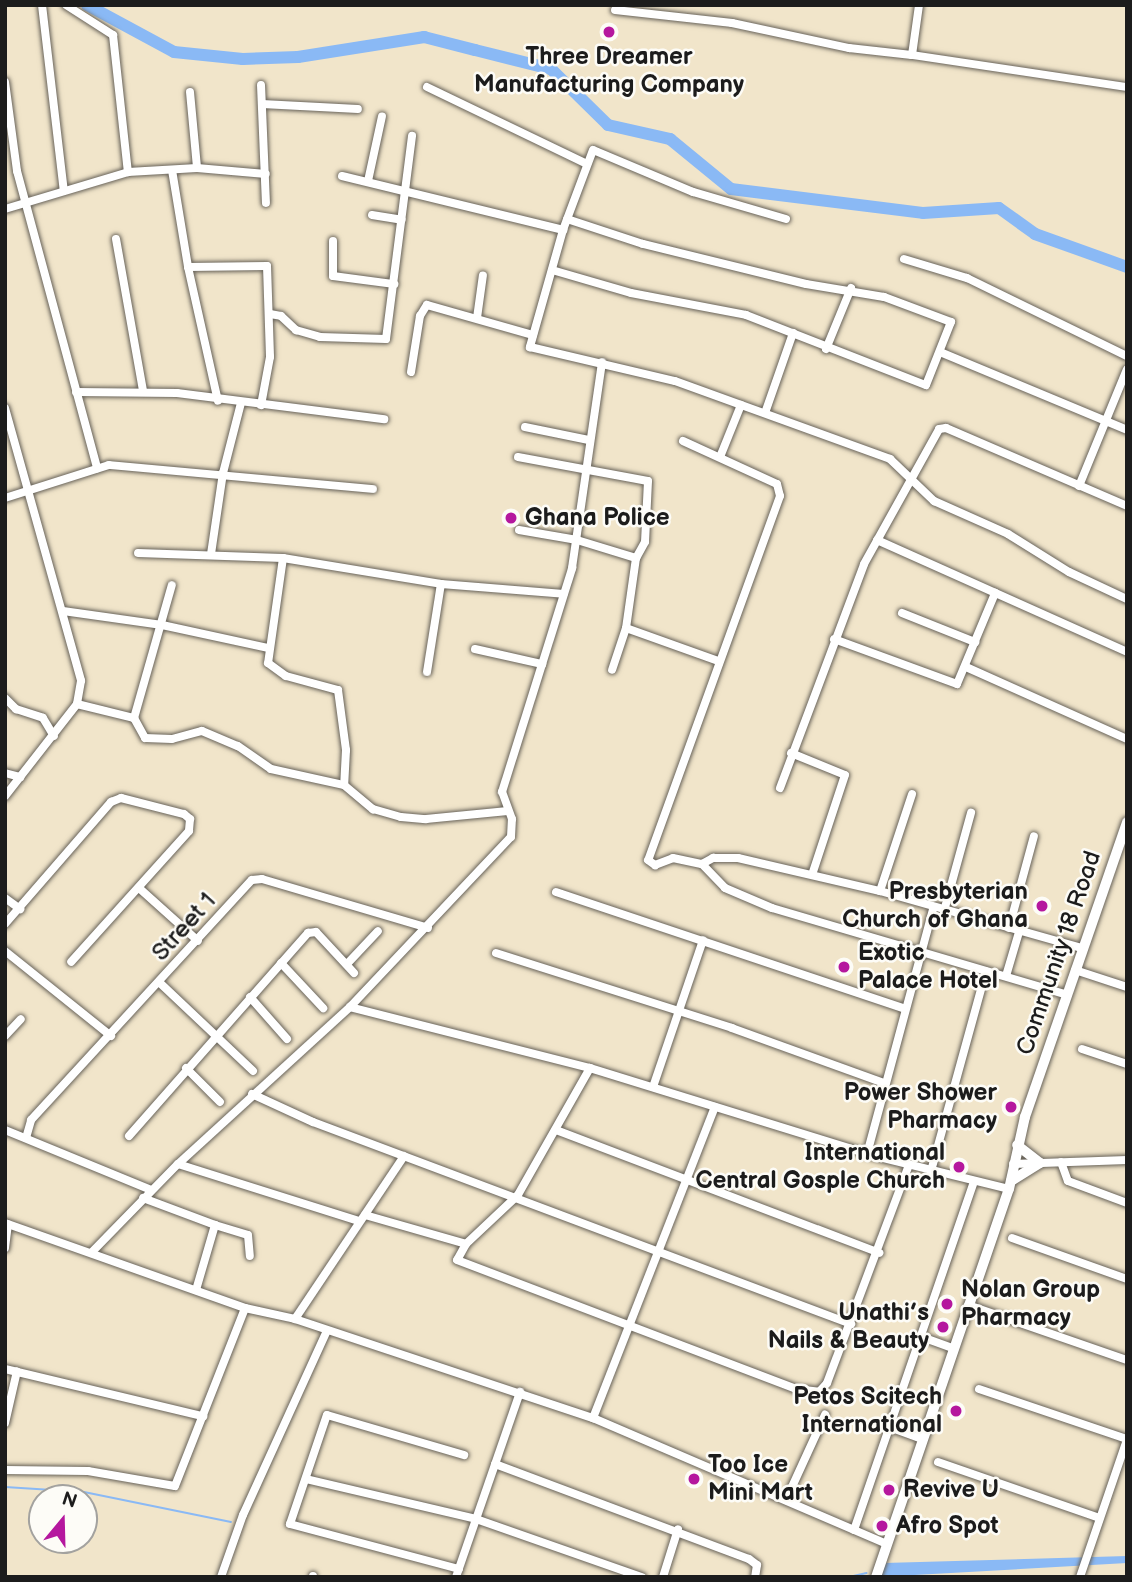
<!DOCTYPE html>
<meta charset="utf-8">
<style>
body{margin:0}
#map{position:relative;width:1132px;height:1582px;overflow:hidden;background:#f1e5ca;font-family:"Balsamiq Sans",sans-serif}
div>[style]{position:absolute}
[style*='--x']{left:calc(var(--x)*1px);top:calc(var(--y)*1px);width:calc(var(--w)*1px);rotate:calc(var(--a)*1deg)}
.water>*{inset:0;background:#8ab9f5}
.stream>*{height:2px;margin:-1px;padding:0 1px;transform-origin:1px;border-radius:1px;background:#8ab9f5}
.river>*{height:12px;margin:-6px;padding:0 6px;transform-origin:6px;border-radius:6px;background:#8ab9f5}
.roads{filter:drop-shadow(0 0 2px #676259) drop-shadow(0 0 2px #676259)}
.minor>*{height:8px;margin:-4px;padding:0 4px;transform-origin:4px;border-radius:4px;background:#fff}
.major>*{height:10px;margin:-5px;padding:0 5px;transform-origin:5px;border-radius:5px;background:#fff}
.dots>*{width:19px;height:19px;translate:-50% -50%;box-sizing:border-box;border:4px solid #fdfcf7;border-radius:50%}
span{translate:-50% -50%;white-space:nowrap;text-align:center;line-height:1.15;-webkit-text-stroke:5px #fdfcf7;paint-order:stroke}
.poi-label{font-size:24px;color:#1c1c1c;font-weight:700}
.left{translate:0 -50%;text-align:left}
.right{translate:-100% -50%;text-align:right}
.street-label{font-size:24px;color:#1c1c1c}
.frame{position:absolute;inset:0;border:7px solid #1c1c1c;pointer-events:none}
.north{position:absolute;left:28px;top:1484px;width:70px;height:70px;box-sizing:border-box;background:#fdfcf7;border:2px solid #a3a29f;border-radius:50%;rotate:19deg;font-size:19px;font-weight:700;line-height:28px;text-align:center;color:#1c1c1c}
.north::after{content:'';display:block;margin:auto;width:24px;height:32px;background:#b5179e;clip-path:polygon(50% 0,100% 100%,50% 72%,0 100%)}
</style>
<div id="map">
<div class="water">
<i style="clip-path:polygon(1127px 1556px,1127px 1563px,879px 1577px,884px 1563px)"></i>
</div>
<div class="stream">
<i style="--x:5;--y:1487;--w:79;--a:3.6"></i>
<i style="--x:84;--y:1492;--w:150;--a:11.5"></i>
<i style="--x:849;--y:1577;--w:18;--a:-13"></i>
</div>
<div class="river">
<i style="--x:87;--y:5;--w:99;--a:28.4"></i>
<i style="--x:174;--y:52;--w:69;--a:5.8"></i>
<i style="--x:243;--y:59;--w:55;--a:-2.1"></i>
<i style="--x:298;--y:57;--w:128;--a:-9"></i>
<i style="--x:424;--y:37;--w:53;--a:14.3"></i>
<i style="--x:475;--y:50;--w:78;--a:14"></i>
<i style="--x:551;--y:69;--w:80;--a:44.5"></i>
<i style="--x:608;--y:125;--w:64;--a:12.7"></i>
<i style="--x:670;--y:139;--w:79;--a:39.3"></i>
<i style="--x:731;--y:189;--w:193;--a:7.1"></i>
<i style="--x:923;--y:213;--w:76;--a:-3.8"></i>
<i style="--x:999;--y:208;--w:44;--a:35.8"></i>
<i style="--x:1035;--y:234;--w:98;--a:19.7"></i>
</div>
<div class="roads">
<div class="minor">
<i style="--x:42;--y:5;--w:187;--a:83.3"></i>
<i style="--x:66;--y:5;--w:56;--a:32.6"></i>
<i style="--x:113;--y:35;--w:138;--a:83.8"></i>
<i style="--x:615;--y:10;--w:118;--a:6.3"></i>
<i style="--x:732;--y:23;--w:120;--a:12.1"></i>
<i style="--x:849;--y:48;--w:63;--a:6.3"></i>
<i style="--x:912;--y:55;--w:50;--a:-82"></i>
<i style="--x:912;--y:55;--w:217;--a:8.5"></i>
<i style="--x:5;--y:82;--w:90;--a:82.3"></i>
<i style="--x:17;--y:171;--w:308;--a:74.9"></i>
<i style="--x:261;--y:85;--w:118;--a:87.6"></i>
<i style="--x:427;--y:87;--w:175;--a:25.7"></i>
<i style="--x:190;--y:92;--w:76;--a:84.7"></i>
<i style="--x:262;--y:104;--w:96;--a:3"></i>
<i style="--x:172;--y:170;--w:98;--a:80.6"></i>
<i style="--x:188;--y:267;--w:137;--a:77.4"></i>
<i style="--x:342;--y:176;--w:228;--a:13.7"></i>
<i style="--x:368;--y:181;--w:66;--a:-77.8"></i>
<i style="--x:5;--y:209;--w:128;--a:-16.7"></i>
<i style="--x:128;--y:172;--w:69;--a:-3.3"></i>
<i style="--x:197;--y:168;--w:69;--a:5"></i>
<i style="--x:372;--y:215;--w:30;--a:9"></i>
<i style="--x:786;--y:219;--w:97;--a:-163.8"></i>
<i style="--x:693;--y:192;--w:108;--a:-157.2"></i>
<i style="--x:593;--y:150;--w:85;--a:110.6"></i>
<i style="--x:563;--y:230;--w:122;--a:105.8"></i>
<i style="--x:530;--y:347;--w:149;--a:13.2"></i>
<i style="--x:675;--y:381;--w:229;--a:19.9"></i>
<i style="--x:890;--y:459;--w:61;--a:43.7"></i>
<i style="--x:934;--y:501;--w:81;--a:24"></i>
<i style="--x:1008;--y:534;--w:72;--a:31.9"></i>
<i style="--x:1069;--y:572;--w:64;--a:25"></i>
<i style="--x:116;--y:239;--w:154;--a:79.9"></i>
<i style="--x:333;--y:241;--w:35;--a:90"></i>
<i style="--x:333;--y:276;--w:62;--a:7.5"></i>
<i style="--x:904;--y:259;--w:66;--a:16.8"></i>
<i style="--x:967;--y:278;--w:178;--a:26"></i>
<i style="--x:188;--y:267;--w:79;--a:-0.7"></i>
<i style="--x:267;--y:266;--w:91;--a:88.1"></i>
<i style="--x:270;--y:357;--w:49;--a:100.6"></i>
<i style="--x:552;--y:270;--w:82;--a:16.2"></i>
<i style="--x:631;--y:293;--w:117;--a:10.8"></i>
<i style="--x:746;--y:315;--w:193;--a:21.3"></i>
<i style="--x:926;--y:385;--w:68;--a:-68.4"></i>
<i style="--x:951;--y:322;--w:72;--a:-159.5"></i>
<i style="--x:884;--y:297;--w:79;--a:-170.5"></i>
<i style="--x:806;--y:284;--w:168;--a:-166.2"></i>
<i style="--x:643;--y:244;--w:80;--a:-161.8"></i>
<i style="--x:270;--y:314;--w:11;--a:10"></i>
<i style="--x:281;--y:316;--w:21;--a:43"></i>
<i style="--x:296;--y:330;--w:25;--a:16"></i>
<i style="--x:320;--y:337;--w:66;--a:1.7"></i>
<i style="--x:386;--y:339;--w:205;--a:-82.7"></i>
<i style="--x:477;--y:318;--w:43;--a:-82.1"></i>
<i style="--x:826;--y:349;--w:66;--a:-67.7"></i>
<i style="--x:940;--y:352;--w:203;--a:22.6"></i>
<i style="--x:411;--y:372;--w:57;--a:-80.9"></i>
<i style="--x:420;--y:316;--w:13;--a:-58"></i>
<i style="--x:427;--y:305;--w:110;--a:15.8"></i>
<i style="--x:76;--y:392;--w:101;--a:0.6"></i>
<i style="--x:177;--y:393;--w:209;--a:7.2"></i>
<i style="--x:5;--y:408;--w:283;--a:74.4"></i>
<i style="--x:81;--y:681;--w:23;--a:100"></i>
<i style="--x:77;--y:704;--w:117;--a:128"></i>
<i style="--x:765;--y:413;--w:85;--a:-70.7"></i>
<i style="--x:525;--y:427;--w:65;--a:11.5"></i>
<i style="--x:683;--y:441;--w:103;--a:24.6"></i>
<i style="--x:777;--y:484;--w:12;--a:76"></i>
<i style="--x:780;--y:496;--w:387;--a:109.9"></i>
<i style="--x:648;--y:860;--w:9;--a:36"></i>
<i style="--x:655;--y:865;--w:19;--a:-21"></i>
<i style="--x:673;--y:858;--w:30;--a:12"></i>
<i style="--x:702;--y:864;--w:13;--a:-29"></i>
<i style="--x:713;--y:858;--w:25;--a:0"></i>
<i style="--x:738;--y:858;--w:146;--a:13.1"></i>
<i style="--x:880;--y:891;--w:210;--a:15.8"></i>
<i style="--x:518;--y:457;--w:132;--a:10.5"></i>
<i style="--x:648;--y:481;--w:61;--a:92.8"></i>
<i style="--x:645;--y:542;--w:18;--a:119"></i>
<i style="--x:636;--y:558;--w:71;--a:98.1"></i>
<i style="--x:626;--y:628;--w:44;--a:108.4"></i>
<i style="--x:720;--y:457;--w:56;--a:-68"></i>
<i style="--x:1079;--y:486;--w:126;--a:-67.7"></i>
<i style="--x:5;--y:498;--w:109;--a:-17.6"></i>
<i style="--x:109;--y:465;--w:265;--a:5.2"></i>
<i style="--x:519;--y:530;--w:59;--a:9.8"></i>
<i style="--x:577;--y:540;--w:62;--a:17"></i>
<i style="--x:877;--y:540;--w:274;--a:24.1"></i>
<i style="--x:138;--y:553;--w:145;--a:2"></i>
<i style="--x:283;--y:558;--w:160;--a:9.3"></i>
<i style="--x:441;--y:584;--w:123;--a:4.6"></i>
<i style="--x:211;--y:554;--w:82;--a:-81.6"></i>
<i style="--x:223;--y:473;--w:72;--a:-75.6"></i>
<i style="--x:283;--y:558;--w:106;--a:98.1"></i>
<i style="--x:268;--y:663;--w:22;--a:36"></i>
<i style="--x:286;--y:676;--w:54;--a:15.1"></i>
<i style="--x:338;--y:690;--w:61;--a:82.4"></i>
<i style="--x:346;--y:750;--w:35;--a:93"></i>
<i style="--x:63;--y:611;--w:100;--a:8"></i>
<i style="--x:162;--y:625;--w:108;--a:12.2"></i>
<i style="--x:902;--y:613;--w:79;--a:21.7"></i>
<i style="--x:626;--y:628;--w:98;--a:19.7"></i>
<i style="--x:834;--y:639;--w:131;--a:20.1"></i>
<i style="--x:957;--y:684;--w:99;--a:-67.3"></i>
<i style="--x:475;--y:649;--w:69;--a:12.6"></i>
<i style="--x:966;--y:667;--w:176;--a:24.1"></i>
<i style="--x:427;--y:672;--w:89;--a:-81"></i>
<i style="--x:5;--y:698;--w:16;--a:45"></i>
<i style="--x:16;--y:709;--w:28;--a:18"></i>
<i style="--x:43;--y:718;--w:21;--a:59"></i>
<i style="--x:77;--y:704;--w:59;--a:13.8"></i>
<i style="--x:134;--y:718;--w:23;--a:61"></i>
<i style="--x:145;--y:738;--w:27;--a:2"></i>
<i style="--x:172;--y:739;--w:31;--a:-15"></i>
<i style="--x:202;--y:731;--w:39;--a:23"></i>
<i style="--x:238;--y:746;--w:40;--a:34.9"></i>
<i style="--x:271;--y:769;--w:75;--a:12.4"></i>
<i style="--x:344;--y:785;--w:38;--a:40"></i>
<i style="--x:373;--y:809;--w:29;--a:16"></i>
<i style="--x:401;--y:817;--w:25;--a:5"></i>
<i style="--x:426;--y:819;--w:82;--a:-5.6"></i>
<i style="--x:134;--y:718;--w:138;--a:-74.1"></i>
<i style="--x:791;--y:753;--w:58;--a:22.2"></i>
<i style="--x:845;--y:775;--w:105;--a:108.3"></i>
<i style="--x:5;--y:773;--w:16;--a:15"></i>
<i style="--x:780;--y:788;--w:239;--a:-69.4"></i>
<i style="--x:864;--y:564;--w:154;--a:-60.9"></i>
<i style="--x:939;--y:429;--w:7;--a:-8"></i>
<i style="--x:946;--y:428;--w:197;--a:23.3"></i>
<i style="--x:702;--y:864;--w:33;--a:46"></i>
<i style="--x:725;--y:888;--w:51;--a:23.1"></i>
<i style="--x:772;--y:908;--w:308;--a:16.4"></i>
<i style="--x:139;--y:888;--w:79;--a:41.9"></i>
<i style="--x:880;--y:891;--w:102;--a:-71.7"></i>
<i style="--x:556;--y:892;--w:366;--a:18.5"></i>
<i style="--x:5;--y:898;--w:19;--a:36"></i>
<i style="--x:944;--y:911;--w:102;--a:-74.6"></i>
<i style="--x:5;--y:924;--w:162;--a:-49"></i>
<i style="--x:111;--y:802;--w:11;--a:-22"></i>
<i style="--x:121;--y:798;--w:65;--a:14.3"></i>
<i style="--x:184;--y:814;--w:8;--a:40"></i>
<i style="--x:190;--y:819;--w:12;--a:95"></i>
<i style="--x:189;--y:831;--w:176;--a:132"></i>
<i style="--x:1009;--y:928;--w:95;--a:-74.8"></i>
<i style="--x:5;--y:951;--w:136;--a:38.7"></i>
<i style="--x:496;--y:953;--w:248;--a:17.6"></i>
<i style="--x:732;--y:1028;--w:162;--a:19.9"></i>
<i style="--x:281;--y:963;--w:62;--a:47"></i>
<i style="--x:347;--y:964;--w:45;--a:-46.8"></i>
<i style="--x:1075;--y:970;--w:55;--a:18.1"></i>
<i style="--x:1006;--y:976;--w:46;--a:-73.5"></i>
<i style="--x:160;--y:983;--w:128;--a:43.4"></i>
<i style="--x:250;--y:997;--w:56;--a:48.6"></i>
<i style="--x:350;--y:1007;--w:248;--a:14.3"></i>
<i style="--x:590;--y:1068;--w:290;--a:17.2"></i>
<i style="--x:867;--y:1154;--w:146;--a:13.8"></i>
<i style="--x:5;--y:1036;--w:23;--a:-47"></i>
<i style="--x:1082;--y:1049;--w:47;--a:18.4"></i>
<i style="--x:186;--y:1068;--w:48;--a:45"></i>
<i style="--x:590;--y:1068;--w:146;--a:119.6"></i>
<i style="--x:518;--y:1195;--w:71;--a:136.7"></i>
<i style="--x:466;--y:1244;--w:18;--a:119"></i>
<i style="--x:457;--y:1260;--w:363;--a:20.8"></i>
<i style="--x:796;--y:1389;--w:23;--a:7"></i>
<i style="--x:819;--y:1392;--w:12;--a:-48"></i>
<i style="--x:827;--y:1383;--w:233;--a:-69.4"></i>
<i style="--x:653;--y:1087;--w:155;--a:-71.2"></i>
<i style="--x:252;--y:1094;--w:67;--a:24.7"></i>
<i style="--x:313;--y:1122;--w:575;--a:20.58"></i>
<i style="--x:5;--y:1130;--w:158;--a:22.3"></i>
<i style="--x:556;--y:1130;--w:346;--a:20.8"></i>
<i style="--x:129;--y:1136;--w:271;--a:-48.6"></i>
<i style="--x:308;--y:933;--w:8;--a:-7"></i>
<i style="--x:316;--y:932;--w:56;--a:47.2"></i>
<i style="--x:26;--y:1138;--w:19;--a:-74"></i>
<i style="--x:31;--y:1120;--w:326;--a:-47.4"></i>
<i style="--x:252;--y:880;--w:10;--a:-6"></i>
<i style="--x:262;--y:879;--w:173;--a:16.4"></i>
<i style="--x:867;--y:1154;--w:254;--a:-74.9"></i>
<i style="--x:1061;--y:1162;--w:20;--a:70"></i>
<i style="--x:1068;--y:1181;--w:63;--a:20.4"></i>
<i style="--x:178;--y:1164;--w:190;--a:17.5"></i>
<i style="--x:1013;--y:1164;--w:114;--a:-2"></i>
<i style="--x:931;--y:1171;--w:207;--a:-74.6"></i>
<i style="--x:143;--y:1198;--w:77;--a:20.6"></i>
<i style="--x:365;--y:1215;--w:105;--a:16"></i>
<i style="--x:5;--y:1223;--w:255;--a:19.5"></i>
<i style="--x:245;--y:1308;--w:51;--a:12.4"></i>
<i style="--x:295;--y:1319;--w:314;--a:18.4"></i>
<i style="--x:593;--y:1418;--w:320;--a:23.2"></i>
<i style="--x:1012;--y:1238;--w:122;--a:19.6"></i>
<i style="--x:5;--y:1248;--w:24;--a:-83"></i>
<i style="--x:91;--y:1253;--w:124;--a:-45.7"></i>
<i style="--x:178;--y:1164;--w:233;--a:-42.4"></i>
<i style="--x:350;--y:1007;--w:234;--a:-46.6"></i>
<i style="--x:511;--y:837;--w:18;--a:-87"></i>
<i style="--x:512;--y:819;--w:29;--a:-110"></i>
<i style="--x:502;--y:792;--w:235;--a:-72.6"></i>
<i style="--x:572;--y:568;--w:208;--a:-81.7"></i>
<i style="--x:196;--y:1290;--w:68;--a:-73.7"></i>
<i style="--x:215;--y:1225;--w:34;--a:17"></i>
<i style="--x:248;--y:1235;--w:21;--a:85"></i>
<i style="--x:968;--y:1305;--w:168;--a:19.1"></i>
<i style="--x:295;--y:1319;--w:196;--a:-56.2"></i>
<i style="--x:922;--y:1337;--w:33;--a:20"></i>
<i style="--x:5;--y:1369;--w:204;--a:13.4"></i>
<i style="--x:979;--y:1389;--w:156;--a:18.7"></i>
<i style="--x:593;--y:1418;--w:334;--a:-68.6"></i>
<i style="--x:5;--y:1423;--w:53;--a:-77"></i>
<i style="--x:892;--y:1428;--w:32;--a:20"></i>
<i style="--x:938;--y:1462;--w:171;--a:19.1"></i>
<i style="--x:495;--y:1464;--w:271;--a:20.5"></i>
<i style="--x:749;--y:1559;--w:10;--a:37"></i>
<i style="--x:757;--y:1565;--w:12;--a:99"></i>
<i style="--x:5;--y:1470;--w:83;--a:0.7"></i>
<i style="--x:88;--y:1471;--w:88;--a:9.8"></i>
<i style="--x:175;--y:1486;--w:191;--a:-68.5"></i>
<i style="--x:306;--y:1479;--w:175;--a:13.2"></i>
<i style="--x:476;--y:1519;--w:176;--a:19.3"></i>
<i style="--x:786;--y:1500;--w:94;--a:-65.4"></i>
<i style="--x:854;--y:1530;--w:368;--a:-71"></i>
<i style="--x:459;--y:1569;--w:175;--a:-165.1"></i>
<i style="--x:290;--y:1524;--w:115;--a:-71.3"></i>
<i style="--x:327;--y:1415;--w:143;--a:16.3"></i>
<i style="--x:221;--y:1577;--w:66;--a:-70.5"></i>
<i style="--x:243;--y:1515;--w:202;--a:-65.5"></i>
<i style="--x:313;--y:1577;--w:1;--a:-90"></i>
<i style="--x:456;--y:1577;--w:196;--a:-70.9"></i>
<i style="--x:663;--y:1577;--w:50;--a:-72.6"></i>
<i style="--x:1080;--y:1577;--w:145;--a:-71.1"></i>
</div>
<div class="major">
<i style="--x:1011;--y:1181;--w:34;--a:-32"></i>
<i style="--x:1040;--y:1163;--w:29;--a:-142"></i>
<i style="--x:876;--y:1577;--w:410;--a:-71.1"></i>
<i style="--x:1009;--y:1189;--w:74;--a:-77.5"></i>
<i style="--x:1025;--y:1117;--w:312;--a:-70.9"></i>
</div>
</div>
<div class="dots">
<i style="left:609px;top:32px;background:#b5179e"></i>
<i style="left:511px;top:518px;background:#b5179e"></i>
<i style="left:1042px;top:906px;background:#b5179e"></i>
<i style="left:844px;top:967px;background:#b5179e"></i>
<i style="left:1011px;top:1107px;background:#b5179e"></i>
<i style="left:959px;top:1167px;background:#b5179e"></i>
<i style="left:947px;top:1304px;background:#b5179e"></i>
<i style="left:943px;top:1327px;background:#b5179e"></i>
<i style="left:956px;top:1411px;background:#b5179e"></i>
<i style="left:694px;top:1479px;background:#b5179e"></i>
<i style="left:889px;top:1490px;background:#b5179e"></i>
<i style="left:882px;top:1526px;background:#b5179e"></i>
</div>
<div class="poi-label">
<span style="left:609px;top:71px">Three Dreamer<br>Manufacturing Company</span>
<span class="left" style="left:525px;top:518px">Ghana Police</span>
<span class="right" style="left:1028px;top:906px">Presbyterian<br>Church of Ghana</span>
<span class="left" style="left:858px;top:967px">Exotic<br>Palace Hotel</span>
<span class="right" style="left:997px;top:1107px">Power Shower<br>Pharmacy</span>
<span class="right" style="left:945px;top:1167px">International<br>Central Gosple Church</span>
<span class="left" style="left:961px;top:1304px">Nolan Group<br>Pharmacy</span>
<span class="right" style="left:929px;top:1327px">Unathi’s<br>Nails &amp; Beauty</span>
<span class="right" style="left:942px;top:1411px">Petos Scitech<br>International</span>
<span class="left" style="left:708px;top:1479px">Too Ice<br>Mini Mart</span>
<span class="left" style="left:903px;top:1490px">Revive U</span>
<span class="left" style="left:896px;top:1526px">Afro Spot</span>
</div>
<div class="street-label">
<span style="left:184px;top:927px;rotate:-48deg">Street 1</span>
<span style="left:1059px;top:953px;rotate:-71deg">Community 18 Road</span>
</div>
<div class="frame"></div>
<div class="north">N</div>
</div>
